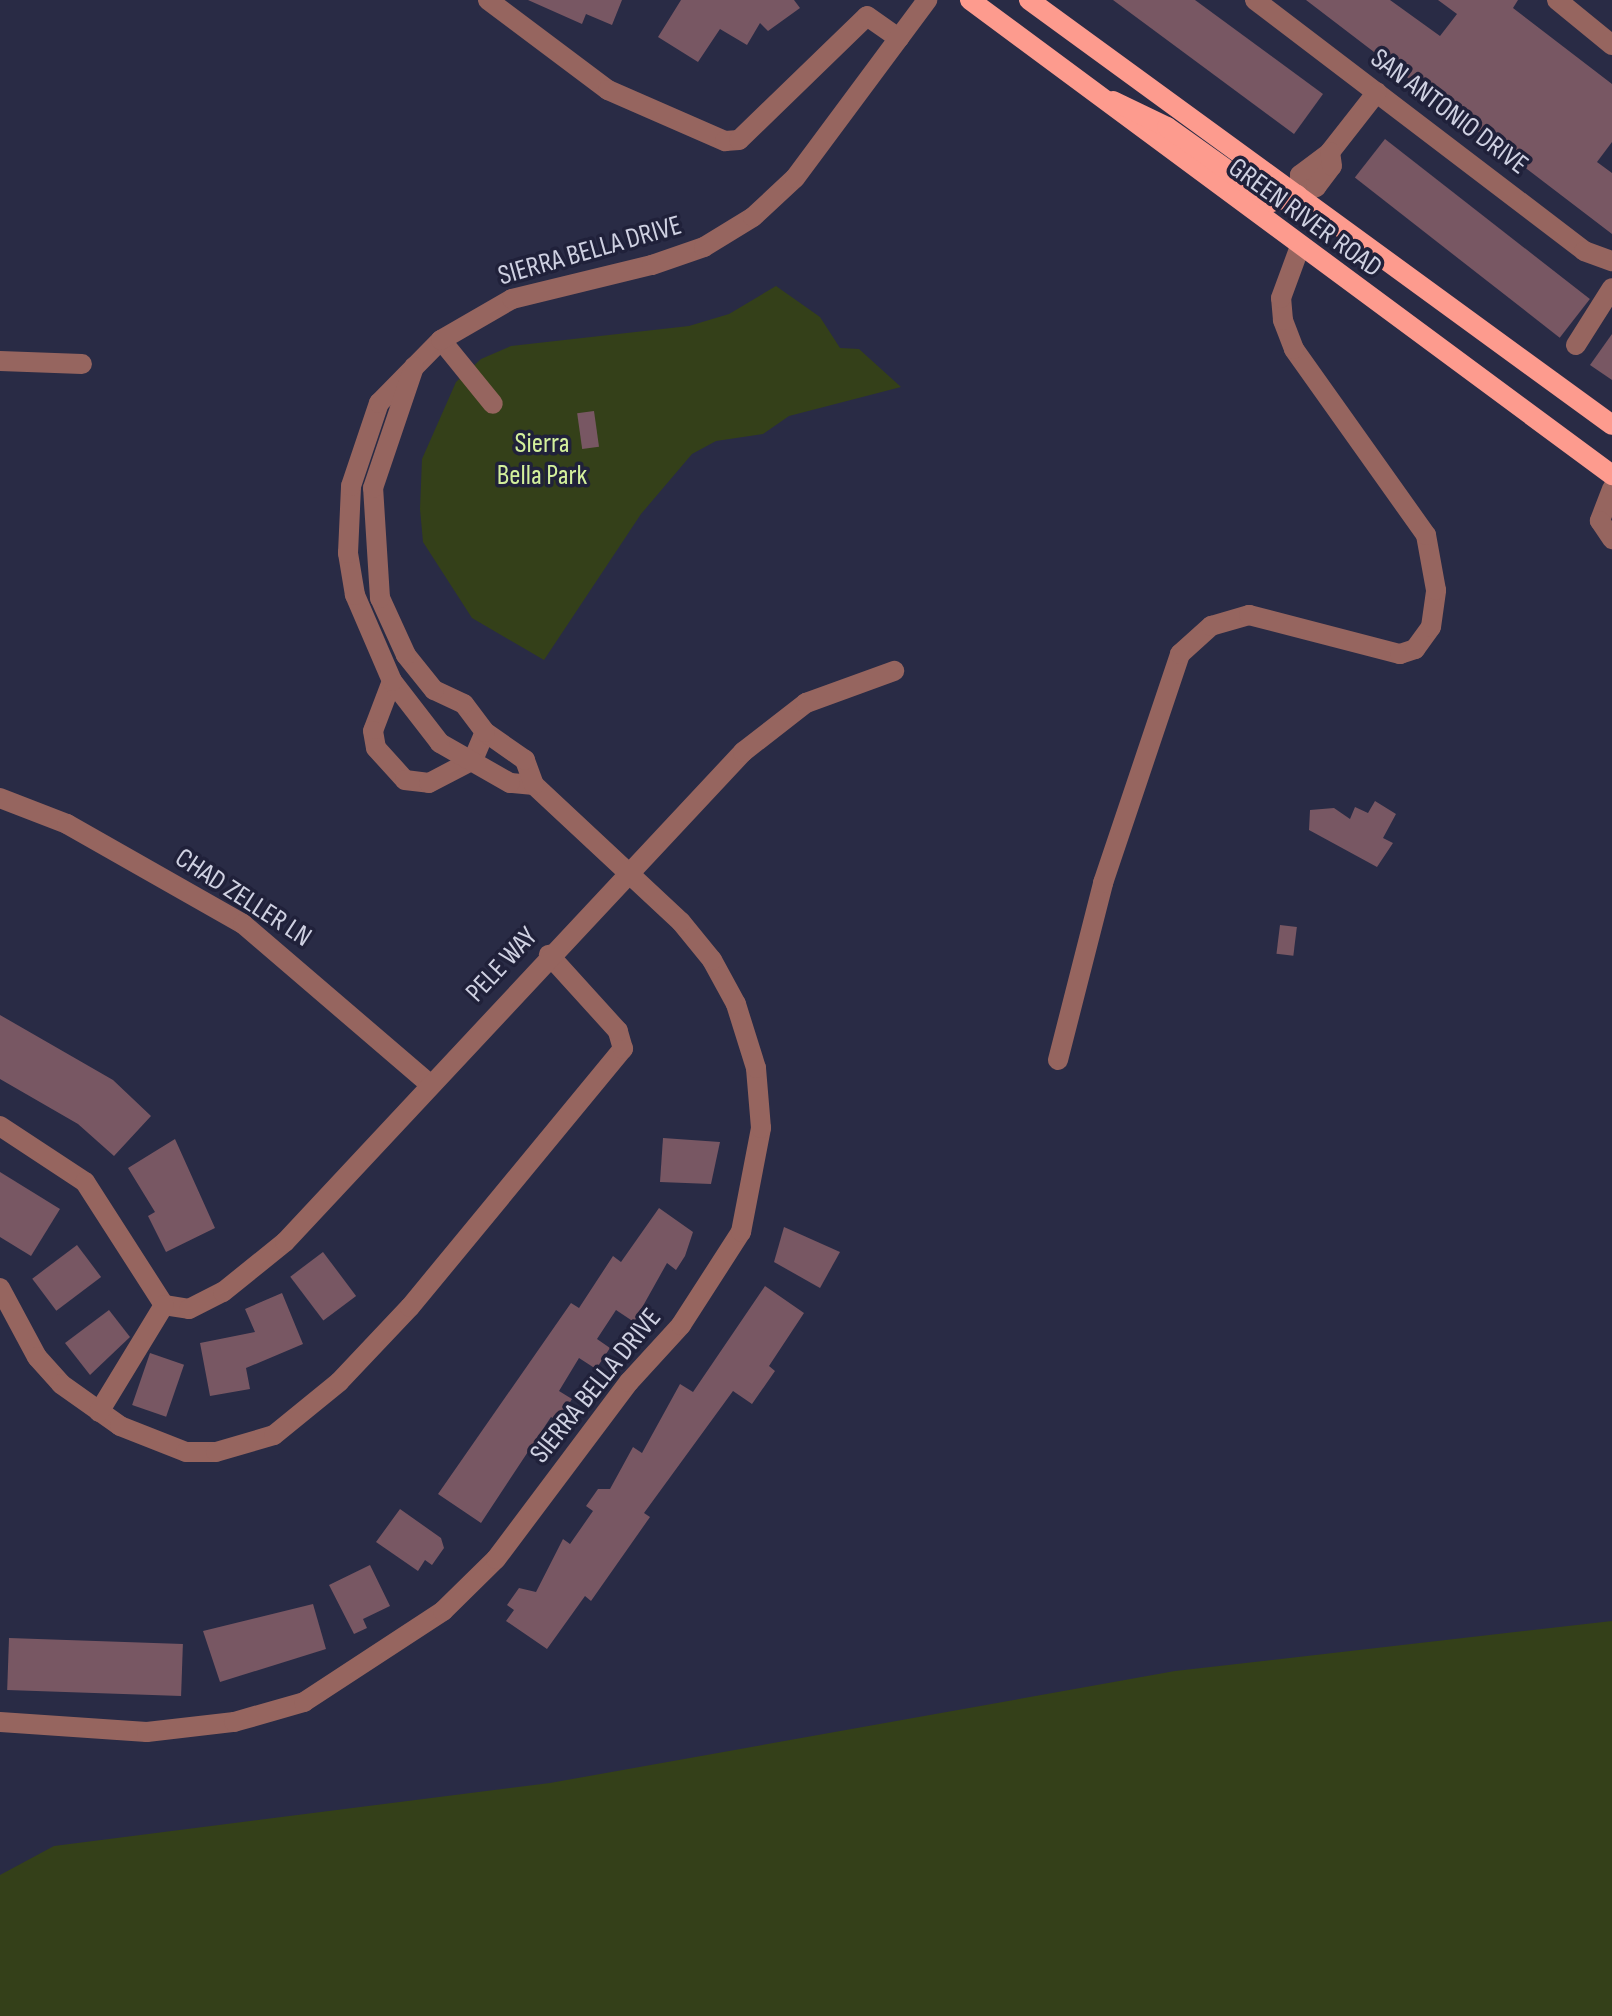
<!DOCTYPE html>
<style>
body{margin:0}
#map{position:relative;width:1612px;height:2016px;overflow:hidden;background:#292b45;font-family:"Sofia Sans Condensed",sans-serif}
div>[style]{position:absolute}
[style*='--x']{left:calc(var(--x)*1px);top:calc(var(--y)*1px);width:calc(var(--w)*1px);rotate:calc(var(--a)*1deg)}
.green>*{inset:0;background:#344019}
.building>*{inset:0;background:#785763;transform-origin:0 0}
.minor>*{height:20px;margin:-10px;padding:0 10px;transform-origin:10px;border-radius:10px;background:#96655f}
.major>*{height:20px;margin:-10px;padding:0 10px;transform-origin:10px;border-radius:10px;background:#fd9b8e}
span{translate:-50% -50%;white-space:nowrap;text-align:center;line-height:1.15;-webkit-text-stroke:7px #20213a;paint-order:stroke}
.street-label{font-size:28px;color:#cfd1e2}
.park-label{font-size:28px;color:#d3f09c}
</style>
<div id="map">
<div class="green">
<i style="clip-path:polygon(776px 286px,820px 317px,840px 348px,859px 349px,901px 387px,789px 416px,763px 434px,716px 441px,692px 454px,641px 514px,544px 660px,472px 618px,423px 542px,420px 509px,422px 459px,456px 382px,481px 359px,511px 346px,689px 326px,729px 314px)"></i>
<i style="clip-path:polygon(1612px 1621px,1612px 2016px,0 2016px,0 1875px,54px 1846px,550px 1783px,1175px 1671px)"></i>
</div>
<div class="building">
<i style="clip-path:polygon(528px 0,622px 0,612px 25px,586px 14px,582px 24px)"></i>
<i style="clip-path:polygon(681px 0,794px 0,800px 8px,768px 31px,760px 23px,747px 45px,720px 29px,698px 62px,658px 37px)"></i>
<i style="clip-path:polygon(1113px 0,1195px 0,1323px 94px,1294px 134px)"></i>
<i style="clip-path:polygon(1306px 0,1390px 0,1440px 36px,1457px 14px,1438px 0,1518px 0,1513px 8px,1612px 84px,1612px 142px,1597px 162px,1612px 173px,1612px 234px)"></i>
<i style="left:1385px;top:139px;width:260px;height:49px;rotate:38deg"></i>
<i style="clip-path:polygon(1612px 334px,1612px 380px,1590px 365px)"></i>
<i style="left:594px;top:411px;width:36px;height:17px;rotate:82deg"></i>
<i style="clip-path:polygon(1375px 801px,1396px 814px,1383px 838px,1393px 843px,1377px 867px,1309px 830px,1310px 810px,1334px 808px,1350px 819px,1355px 807px,1368px 813px)"></i>
<i style="left:1280px;top:925px;width:17px;height:29px;rotate:7deg"></i>
<i style="clip-path:polygon(0 1015px,113px 1080px,151px 1116px,114px 1156px,78px 1124px,0 1079px)"></i>
<i style="clip-path:polygon(663px 1138px,720px 1142px,711px 1184px,660px 1182px)"></i>
<i style="clip-path:polygon(175px 1139px,215px 1228px,166px 1252px,148px 1216px,155px 1212px,128px 1168px)"></i>
<i style="clip-path:polygon(0 1172px,60px 1209px,31px 1256px,0 1237px)"></i>
<i style="clip-path:polygon(659px 1208px,693px 1232px,685px 1256px,676px 1270px,667px 1263px,634px 1322px,616px 1310px,597px 1339px,610px 1348px,596px 1369px,579px 1358px,559px 1391px,572px 1399px,558px 1421px,551px 1417px,481px 1523px,438px 1494px,571px 1303px,579px 1308px,613px 1256px,621px 1262px)"></i>
<i style="clip-path:polygon(784px 1227px,840px 1252px,820px 1288px,774px 1262px)"></i>
<i style="left:77px;top:1245px;width:40px;height:56px;rotate:53deg"></i>
<i style="left:323px;top:1252px;width:55px;height:41px;rotate:53deg"></i>
<i style="clip-path:polygon(765px 1286px,804px 1313px,769px 1366px,775px 1371px,752px 1404px,733px 1391px,644px 1513px,650px 1517px,591px 1601px,585px 1596px,547px 1649px,506px 1621px,514px 1610px,507px 1605px,519px 1588px,536px 1592px,563px 1539px,570px 1544px,593px 1511px,586px 1506px,598px 1489px,610px 1489px,633px 1447px,642px 1453px,680px 1384px,693px 1392px)"></i>
<i style="clip-path:polygon(282px 1293px,303px 1344px,246px 1368px,250px 1389px,210px 1396px,200px 1343px,255px 1332px,245px 1309px)"></i>
<i style="clip-path:polygon(109px 1310px,130px 1337px,90px 1375px,65px 1343px)"></i>
<i style="left:150px;top:1353px;width:36px;height:55px;rotate:19deg"></i>
<i style="clip-path:polygon(400px 1509px,441px 1538px,444px 1548px,432px 1565px,425px 1560px,418px 1571px,376px 1542px)"></i>
<i style="clip-path:polygon(370px 1565px,390px 1606px,363px 1619px,367px 1628px,354px 1634px,329px 1585px)"></i>
<i style="clip-path:polygon(313px 1604px,326px 1649px,220px 1682px,203px 1631px)"></i>
<i style="left:9px;top:1638px;width:174px;height:52px;rotate:2deg"></i>
</div>
<div class="minor">
<i style="--x:488;--y:0;--w:150;--a:36.9"></i>
<i style="--x:608;--y:90;--w:128;--a:23.6"></i>
<i style="--x:725;--y:141;--w:14;--a:-4"></i>
<i style="--x:739;--y:140;--w:178;--a:-44.1"></i>
<i style="--x:867;--y:16;--w:39;--a:35"></i>
<i style="--x:1255;--y:0;--w:414;--a:37.3"></i>
<i style="--x:1584;--y:251;--w:30;--a:20"></i>
<i style="--x:1557;--y:0;--w:71;--a:39.3"></i>
<i style="--x:1301;--y:191;--w:16;--a:-94"></i>
<i style="--x:1300;--y:175;--w:38;--a:-37"></i>
<i style="--x:1330;--y:152;--w:76;--a:-51.9"></i>
<i style="--x:1297;--y:195;--w:21;--a:-23"></i>
<i style="--x:1316;--y:187;--w:26;--a:-53"></i>
<i style="--x:1332;--y:166;--w:14;--a:-98"></i>
<i style="--x:441;--y:340;--w:82;--a:50.9"></i>
<i style="--x:1576;--y:345;--w:67;--a:-57.7"></i>
<i style="--x:0;--y:361;--w:82;--a:2.1"></i>
<i style="--x:1612;--y:489;--w:34;--a:111"></i>
<i style="--x:1600;--y:521;--w:22;--a:56"></i>
<i style="--x:392;--y:681;--w:53;--a:110.8"></i>
<i style="--x:373;--y:731;--w:17;--a:80"></i>
<i style="--x:376;--y:748;--w:43;--a:47.8"></i>
<i style="--x:405;--y:780;--w:24;--a:7"></i>
<i style="--x:429;--y:783;--w:50;--a:-27.6"></i>
<i style="--x:473;--y:760;--w:30;--a:-67"></i>
<i style="--x:534;--y:785;--w:24;--a:-175"></i>
<i style="--x:510;--y:783;--w:81;--a:-150.3"></i>
<i style="--x:440;--y:743;--w:78;--a:-127.7"></i>
<i style="--x:392;--y:681;--w:94;--a:-113.3"></i>
<i style="--x:355;--y:595;--w:43;--a:-99.5"></i>
<i style="--x:348;--y:553;--w:67;--a:-87.4"></i>
<i style="--x:351;--y:486;--w:88;--a:-71.4"></i>
<i style="--x:379;--y:403;--w:88;--a:-45.5"></i>
<i style="--x:441;--y:340;--w:82;--a:-30"></i>
<i style="--x:512;--y:299;--w:144;--a:-13.7"></i>
<i style="--x:652;--y:265;--w:55;--a:-19.1"></i>
<i style="--x:704;--y:247;--w:57;--a:-31.5"></i>
<i style="--x:753;--y:217;--w:57;--a:-42.9"></i>
<i style="--x:795;--y:178;--w:222;--a:-53.4"></i>
<i style="--x:0;--y:798;--w:72;--a:21.2"></i>
<i style="--x:67;--y:824;--w:202;--a:29.6"></i>
<i style="--x:243;--y:924;--w:246;--a:40.6"></i>
<i style="--x:1058;--y:1060;--w:183;--a:-75.7"></i>
<i style="--x:1103;--y:883;--w:242;--a:-71.4"></i>
<i style="--x:1180;--y:654;--w:42;--a:-42.1"></i>
<i style="--x:1211;--y:626;--w:40;--a:-16"></i>
<i style="--x:1249;--y:615;--w:156;--a:14.5"></i>
<i style="--x:1400;--y:654;--w:16;--a:-18"></i>
<i style="--x:1415;--y:649;--w:27;--a:-54"></i>
<i style="--x:1431;--y:627;--w:37;--a:-82"></i>
<i style="--x:1436;--y:590;--w:56;--a:-100.3"></i>
<i style="--x:1426;--y:535;--w:228;--a:-125.4"></i>
<i style="--x:1294;--y:349;--w:31;--a:-111"></i>
<i style="--x:1283;--y:320;--w:22;--a:-95"></i>
<i style="--x:1281;--y:298;--w:52;--a:-69.8"></i>
<i style="--x:0;--y:1126;--w:102;--a:33.4"></i>
<i style="--x:85;--y:1182;--w:146;--a:57.3"></i>
<i style="--x:0;--y:1288;--w:78;--a:61.8"></i>
<i style="--x:37;--y:1357;--w:36;--a:48"></i>
<i style="--x:61;--y:1384;--w:72;--a:35.4"></i>
<i style="--x:120;--y:1426;--w:71;--a:21.5"></i>
<i style="--x:186;--y:1452;--w:30;--a:0"></i>
<i style="--x:216;--y:1452;--w:60;--a:-16.3"></i>
<i style="--x:274;--y:1435;--w:84;--a:-39.2"></i>
<i style="--x:339;--y:1382;--w:103;--a:-46.6"></i>
<i style="--x:410;--y:1307;--w:335;--a:-50.5"></i>
<i style="--x:623;--y:1049;--w:19;--a:-106"></i>
<i style="--x:618;--y:1031;--w:103;--a:-132.2"></i>
<i style="--x:164;--y:1305;--w:25;--a:9"></i>
<i style="--x:189;--y:1309;--w:38;--a:-27"></i>
<i style="--x:223;--y:1292;--w:80;--a:-38.9"></i>
<i style="--x:285;--y:1242;--w:671;--a:-46.93"></i>
<i style="--x:743;--y:752;--w:80;--a:-37.9"></i>
<i style="--x:806;--y:703;--w:94;--a:-20"></i>
<i style="--x:99;--y:1412;--w:125;--a:-58.7"></i>
<i style="--x:0;--y:1722;--w:147;--a:3.9"></i>
<i style="--x:147;--y:1732;--w:88;--a:-6.6"></i>
<i style="--x:234;--y:1722;--w:73;--a:-15.9"></i>
<i style="--x:304;--y:1702;--w:166;--a:-33.2"></i>
<i style="--x:443;--y:1611;--w:74;--a:-44.5"></i>
<i style="--x:496;--y:1559;--w:221;--a:-53.1"></i>
<i style="--x:629;--y:1382;--w:77;--a:-47.6"></i>
<i style="--x:681;--y:1325;--w:111;--a:-57.2"></i>
<i style="--x:741;--y:1232;--w:106;--a:-79.1"></i>
<i style="--x:761;--y:1128;--w:60;--a:-94.8"></i>
<i style="--x:756;--y:1068;--w:67;--a:-107.4"></i>
<i style="--x:736;--y:1004;--w:50;--a:-118.6"></i>
<i style="--x:712;--y:960;--w:49;--a:-129.2"></i>
<i style="--x:681;--y:922;--w:201;--a:-137"></i>
<i style="--x:534;--y:785;--w:27;--a:-110"></i>
<i style="--x:525;--y:760;--w:49;--a:-145"></i>
<i style="--x:485;--y:732;--w:35;--a:-127"></i>
<i style="--x:464;--y:704;--w:33;--a:-155"></i>
<i style="--x:434;--y:690;--w:45;--a:-128.7"></i>
<i style="--x:406;--y:655;--w:63;--a:-114.5"></i>
<i style="--x:380;--y:598;--w:110;--a:-93.6"></i>
<i style="--x:373;--y:488;--w:128;--a:-71.3"></i>
</div>
<div class="major">
<i style="--x:970;--y:0;--w:799;--a:36.5"></i>
<i style="--x:1029;--y:0;--w:721;--a:36.09"></i>
<i style="--x:1113;--y:101;--w:60;--a:25.7"></i>
<i style="--x:1167;--y:127;--w:129;--a:35.5"></i>
<i style="--x:1272;--y:202;--w:26;--a:-16"></i>
</div>
<div class="street-label">
<span style="left:1449px;top:112px;rotate:37deg">SAN ANTONIO DRIVE</span>
<span style="left:1305px;top:218px;rotate:36deg">GREEN RIVER ROAD</span>
<span style="left:590px;top:251px;rotate:-16deg">SIERRA BELLA DRIVE</span>
<span style="left:243px;top:898px;rotate:33deg">CHAD ZELLER LN</span>
<span style="left:502px;top:965px;rotate:-47deg">PELE WAY</span>
<span style="left:596px;top:1386px;rotate:-51deg">SIERRA BELLA DRIVE</span>
</div>
<div class="park-label">
<span style="left:542px;top:460px">Sierra<br>Bella Park</span>
</div>
</div>
